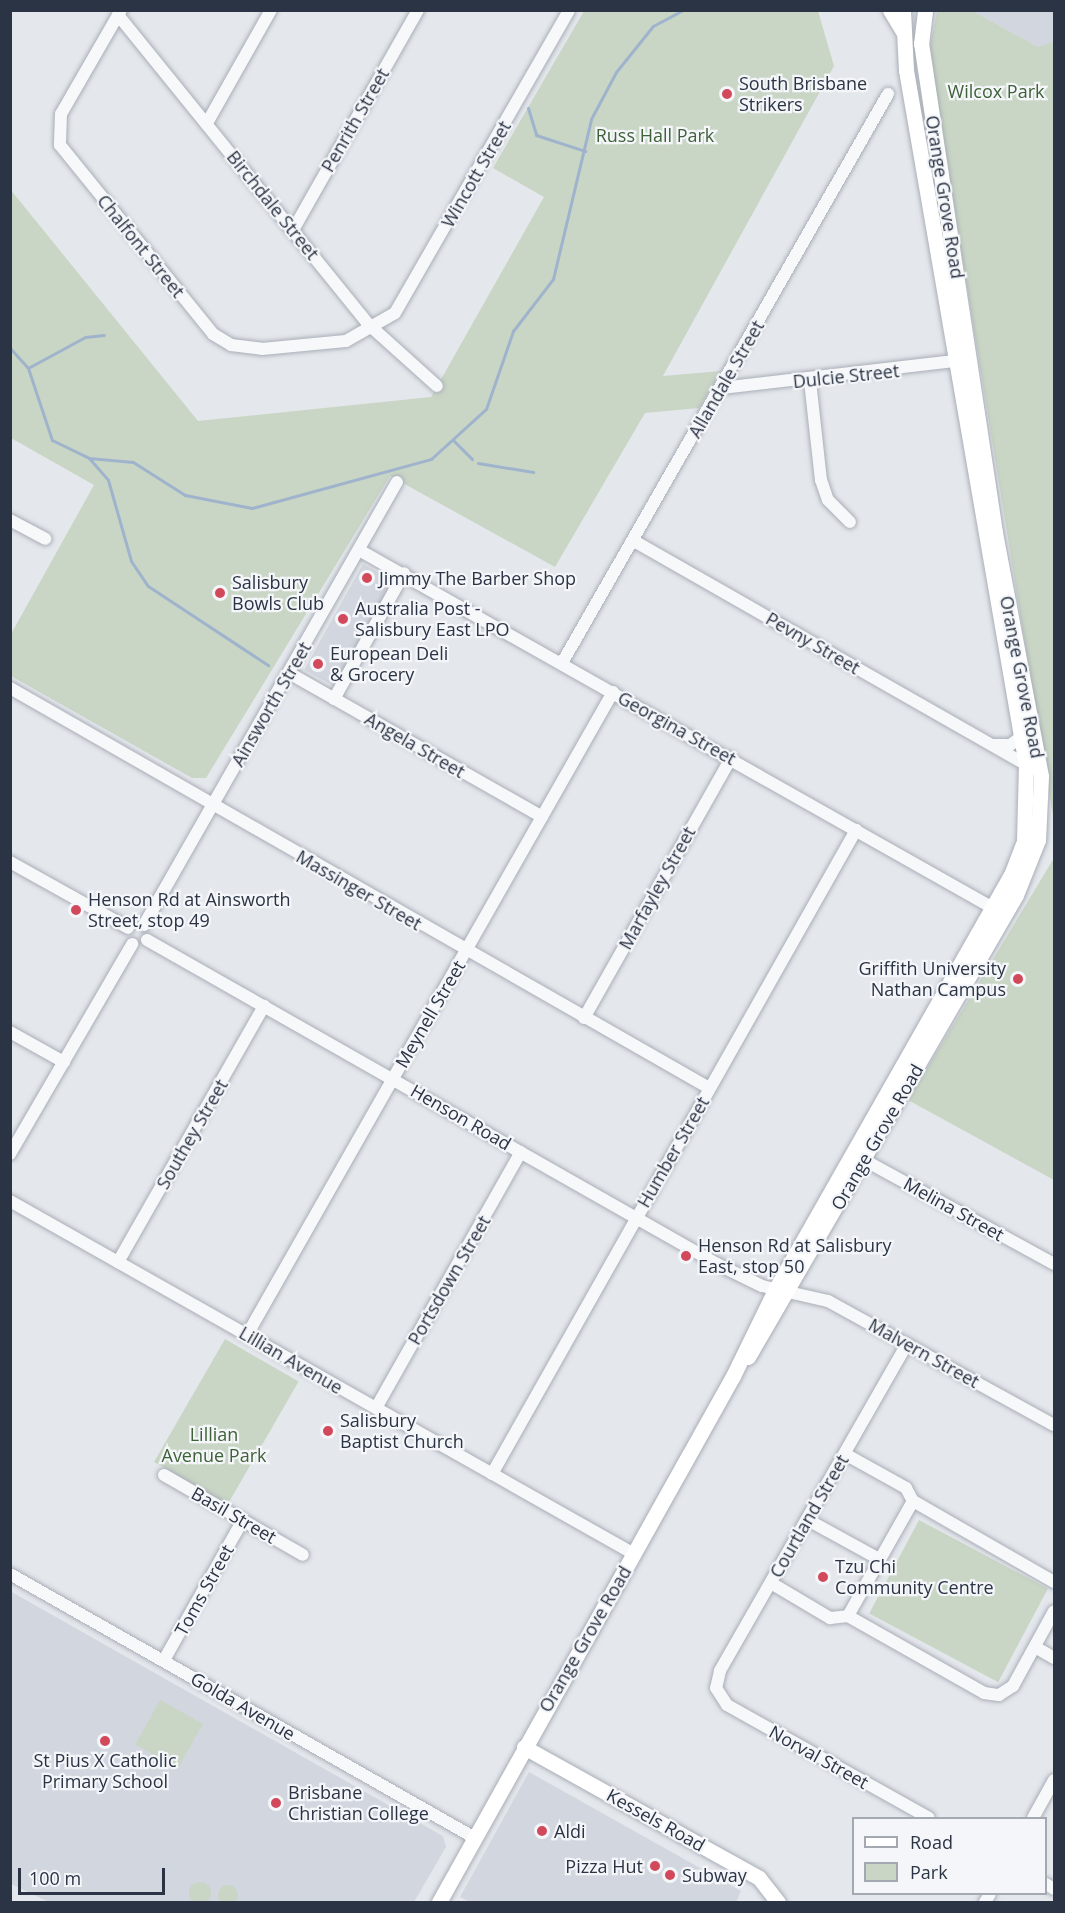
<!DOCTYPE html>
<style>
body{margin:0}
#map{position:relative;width:1065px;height:1913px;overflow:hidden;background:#e4e7ec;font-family:"Open Sans",sans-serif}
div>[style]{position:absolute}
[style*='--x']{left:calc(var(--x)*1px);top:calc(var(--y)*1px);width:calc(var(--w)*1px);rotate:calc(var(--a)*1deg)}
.built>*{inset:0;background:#d2d6de;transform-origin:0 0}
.green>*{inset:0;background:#c9d6c5;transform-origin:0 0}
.round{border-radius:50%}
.stream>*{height:3px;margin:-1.5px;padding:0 1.5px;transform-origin:1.5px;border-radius:1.5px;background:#9fb4cc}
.roads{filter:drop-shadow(0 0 2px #a9aeb7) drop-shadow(0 0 2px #a9aeb7)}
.minor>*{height:12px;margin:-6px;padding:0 6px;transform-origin:6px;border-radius:6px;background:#f7f8fa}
.major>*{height:15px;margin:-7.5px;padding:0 7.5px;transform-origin:7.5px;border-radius:7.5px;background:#fff}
.dots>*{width:16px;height:16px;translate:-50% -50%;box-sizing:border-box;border:3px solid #f4f6f9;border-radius:50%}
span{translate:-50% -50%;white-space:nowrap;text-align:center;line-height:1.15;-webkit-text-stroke:4.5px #f4f6f9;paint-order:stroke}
.poi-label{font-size:18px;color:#2b3445}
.left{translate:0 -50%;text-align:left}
.right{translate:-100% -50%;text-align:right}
.park-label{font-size:18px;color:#3f6138}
.street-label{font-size:18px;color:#2b3445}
.frame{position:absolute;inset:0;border:12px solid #2b3445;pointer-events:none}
.legend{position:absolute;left:852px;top:1817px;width:195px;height:78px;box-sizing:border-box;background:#f4f6f9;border:2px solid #a4a8b1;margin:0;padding:8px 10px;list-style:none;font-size:18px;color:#2b3445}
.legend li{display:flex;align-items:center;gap:12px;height:30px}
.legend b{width:30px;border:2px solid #a4a8b1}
.scale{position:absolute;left:18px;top:1868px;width:147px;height:27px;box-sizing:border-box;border:3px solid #2b3445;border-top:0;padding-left:8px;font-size:18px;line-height:21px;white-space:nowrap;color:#2b3445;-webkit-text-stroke:4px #f4f6f9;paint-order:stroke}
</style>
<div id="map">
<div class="built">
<i style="clip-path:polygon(973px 11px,1054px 11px,1054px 56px)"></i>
<i style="left:363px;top:564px;width:35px;height:121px;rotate:29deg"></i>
<i style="clip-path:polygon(10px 1591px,443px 1836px,446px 1847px,414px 1902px,49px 1902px,11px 1884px)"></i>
<i style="clip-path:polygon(529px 1772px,741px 1891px,736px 1902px,470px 1902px,460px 1897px)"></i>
</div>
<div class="green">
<i style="clip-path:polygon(584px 11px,818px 11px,834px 66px,663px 376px,721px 371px,699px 408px,645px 413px,555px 567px,390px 476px,206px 778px,192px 778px,11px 676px,11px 634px,94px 485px,11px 438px,10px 189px,198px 421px,431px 397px,544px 197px,493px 168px)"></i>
<i style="clip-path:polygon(937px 11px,973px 11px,1038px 47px,1054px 42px,1054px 822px,929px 52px)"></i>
<i style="clip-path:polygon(1054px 858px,1054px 1180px,908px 1100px)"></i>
<i style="left:225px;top:1339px;width:85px;height:142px;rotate:30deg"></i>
<i style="left:919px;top:1520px;width:146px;height:106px;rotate:28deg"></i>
<i style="left:160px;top:1700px;width:49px;height:51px;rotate:29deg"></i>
<i class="round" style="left:189px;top:1882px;width:22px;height:22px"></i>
<i class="round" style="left:218px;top:1885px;width:20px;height:20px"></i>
</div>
<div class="stream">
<i style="--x:528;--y:108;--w:28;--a:73"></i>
<i style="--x:536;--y:135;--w:52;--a:18.1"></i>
<i style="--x:10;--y:348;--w:27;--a:48"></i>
<i style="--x:28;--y:368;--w:76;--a:71.6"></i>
<i style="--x:52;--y:440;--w:41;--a:25.9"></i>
<i style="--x:89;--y:458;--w:44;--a:5.2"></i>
<i style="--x:133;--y:462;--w:62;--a:32.4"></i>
<i style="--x:185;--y:495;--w:68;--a:11"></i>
<i style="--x:252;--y:508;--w:186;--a:-15.3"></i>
<i style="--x:431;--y:459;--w:74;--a:-42.3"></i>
<i style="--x:486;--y:409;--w:83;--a:-70.9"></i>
<i style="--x:513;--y:331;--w:66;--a:-52.4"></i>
<i style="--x:553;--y:279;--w:164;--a:-76.6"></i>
<i style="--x:591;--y:119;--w:53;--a:-62"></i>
<i style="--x:616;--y:72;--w:59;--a:-51.2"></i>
<i style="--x:653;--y:26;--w:34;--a:-28"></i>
<i style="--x:28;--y:368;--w:65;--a:-28.5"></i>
<i style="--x:85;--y:337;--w:19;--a:-6"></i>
<i style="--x:453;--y:440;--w:27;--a:45"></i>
<i style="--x:89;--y:458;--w:29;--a:49"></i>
<i style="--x:108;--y:480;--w:84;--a:74.1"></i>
<i style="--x:131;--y:561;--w:30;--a:56"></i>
<i style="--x:148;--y:586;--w:144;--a:33.4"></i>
<i style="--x:478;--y:463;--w:56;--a:9.3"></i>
</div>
<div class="roads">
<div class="minor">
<i style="--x:121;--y:10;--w:120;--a:120"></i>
<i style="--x:61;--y:114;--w:31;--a:92"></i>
<i style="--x:60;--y:145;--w:243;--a:51"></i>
<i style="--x:213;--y:334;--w:21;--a:31"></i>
<i style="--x:231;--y:345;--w:31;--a:7"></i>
<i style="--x:262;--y:349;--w:84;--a:-5.4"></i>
<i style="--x:346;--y:341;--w:56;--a:-29.7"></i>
<i style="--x:395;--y:313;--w:349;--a:-60.1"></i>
<i style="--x:118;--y:15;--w:396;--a:51"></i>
<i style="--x:367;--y:323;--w:94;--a:42"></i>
<i style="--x:207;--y:123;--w:130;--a:-60.5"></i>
<i style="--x:293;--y:230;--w:253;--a:-60.4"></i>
<i style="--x:810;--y:381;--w:100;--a:83.7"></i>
<i style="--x:821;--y:480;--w:21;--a:71"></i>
<i style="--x:828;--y:500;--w:31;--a:45"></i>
<i style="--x:721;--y:388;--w:244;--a:-6.6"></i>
<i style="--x:10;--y:520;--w:40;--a:28"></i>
<i style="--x:634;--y:541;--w:451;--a:29.7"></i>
<i style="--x:359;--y:550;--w:728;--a:29.45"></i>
<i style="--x:562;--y:663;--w:656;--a:-60.19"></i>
<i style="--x:289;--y:673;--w:291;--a:29.6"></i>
<i style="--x:10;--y:688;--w:805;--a:29.78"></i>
<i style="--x:334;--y:699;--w:144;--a:-60.9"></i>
<i style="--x:993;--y:745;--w:17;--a:0"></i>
<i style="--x:1010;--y:745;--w:14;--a:-36"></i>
<i style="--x:10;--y:862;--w:135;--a:29.2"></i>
<i style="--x:144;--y:925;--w:510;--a:-60.27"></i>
<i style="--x:147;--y:940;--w:656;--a:29.61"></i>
<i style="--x:717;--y:1264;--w:50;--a:26.1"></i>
<i style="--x:762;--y:1286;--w:68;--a:12.8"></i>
<i style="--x:828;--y:1301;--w:258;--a:28.8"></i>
<i style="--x:584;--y:1018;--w:299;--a:-60.5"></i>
<i style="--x:10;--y:1032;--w:62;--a:29.1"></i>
<i style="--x:10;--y:1154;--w:243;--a:-59.8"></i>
<i style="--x:855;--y:1155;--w:227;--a:28.7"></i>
<i style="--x:10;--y:1201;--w:717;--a:29.5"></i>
<i style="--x:118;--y:1262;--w:295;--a:-60.3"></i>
<i style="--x:247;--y:1335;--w:740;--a:-60.35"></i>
<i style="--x:907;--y:1344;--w:377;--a:119.8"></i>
<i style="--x:720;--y:1671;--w:17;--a:103"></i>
<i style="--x:716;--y:1688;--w:20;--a:57"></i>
<i style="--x:727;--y:1705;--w:231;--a:29.2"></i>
<i style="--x:376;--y:1408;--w:294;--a:-60.5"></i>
<i style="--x:845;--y:1454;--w:70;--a:29.1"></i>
<i style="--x:906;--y:1488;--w:15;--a:62"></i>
<i style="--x:492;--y:1474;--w:740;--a:-60.52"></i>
<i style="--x:164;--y:1475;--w:160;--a:29.9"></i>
<i style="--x:808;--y:1520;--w:81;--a:28.8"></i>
<i style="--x:10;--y:1574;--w:535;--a:29.59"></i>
<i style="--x:1054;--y:1582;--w:163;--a:-150.1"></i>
<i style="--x:913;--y:1501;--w:132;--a:119.5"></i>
<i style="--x:848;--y:1616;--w:156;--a:29.5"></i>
<i style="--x:984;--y:1693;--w:15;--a:8"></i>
<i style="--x:999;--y:1695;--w:17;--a:-33"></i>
<i style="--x:1013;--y:1686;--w:85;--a:-61.3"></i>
<i style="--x:771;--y:1583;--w:69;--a:30.7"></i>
<i style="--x:830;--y:1618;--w:18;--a:-6"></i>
<i style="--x:1035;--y:1647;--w:22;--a:30"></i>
<i style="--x:164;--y:1660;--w:161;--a:-60.6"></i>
<i style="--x:1033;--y:1818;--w:43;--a:-61.1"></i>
<i style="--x:1046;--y:1884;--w:9;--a:32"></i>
<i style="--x:985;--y:1902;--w:9;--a:-58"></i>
</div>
<div class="major">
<i style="--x:890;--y:10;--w:26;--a:59"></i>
<i style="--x:748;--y:1357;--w:534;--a:-59.88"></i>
<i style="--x:1016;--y:895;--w:59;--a:-68.2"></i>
<i style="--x:1038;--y:840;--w:64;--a:-87.3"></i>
<i style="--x:1041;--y:776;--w:248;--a:-100.7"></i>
<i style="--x:995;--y:532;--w:494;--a:-98.6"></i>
<i style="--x:921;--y:44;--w:34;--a:-83"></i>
<i style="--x:524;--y:1747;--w:269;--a:29.1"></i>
<i style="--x:759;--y:1878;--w:31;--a:52"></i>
<i style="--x:439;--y:1902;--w:603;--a:-60.8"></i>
<i style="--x:733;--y:1376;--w:96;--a:-64"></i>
<i style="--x:775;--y:1290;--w:477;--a:-60.4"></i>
<i style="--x:1011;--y:875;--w:36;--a:-69"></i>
<i style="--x:1024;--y:841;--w:76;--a:-88.5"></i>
<i style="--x:1026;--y:765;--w:705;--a:-99.8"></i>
<i style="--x:906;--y:70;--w:60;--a:-92.9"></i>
</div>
</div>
<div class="dots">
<i style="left:727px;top:94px;background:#d1495b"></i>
<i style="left:367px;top:578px;background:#d1495b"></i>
<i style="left:220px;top:593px;background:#d1495b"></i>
<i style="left:343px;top:619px;background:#d1495b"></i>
<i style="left:318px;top:664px;background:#d1495b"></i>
<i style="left:76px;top:910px;background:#d1495b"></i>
<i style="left:1018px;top:979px;background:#d1495b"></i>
<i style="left:686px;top:1256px;background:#d1495b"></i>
<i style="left:328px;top:1431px;background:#d1495b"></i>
<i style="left:823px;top:1577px;background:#d1495b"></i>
<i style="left:105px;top:1741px;background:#d1495b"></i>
<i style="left:276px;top:1803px;background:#d1495b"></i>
<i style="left:542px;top:1831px;background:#d1495b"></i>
<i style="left:655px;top:1866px;background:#d1495b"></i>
<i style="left:670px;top:1875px;background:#d1495b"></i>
</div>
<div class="poi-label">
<span class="left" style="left:739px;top:94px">South Brisbane<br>Strikers</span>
<span class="left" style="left:379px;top:578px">Jimmy The Barber Shop</span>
<span class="left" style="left:232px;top:593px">Salisbury<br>Bowls Club</span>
<span class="left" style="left:355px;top:619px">Australia Post -<br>Salisbury East LPO</span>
<span class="left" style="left:330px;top:664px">European Deli<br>&amp; Grocery</span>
<span class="left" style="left:88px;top:910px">Henson Rd at Ainsworth<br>Street, stop 49</span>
<span class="right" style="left:1006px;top:979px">Griffith University<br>Nathan Campus</span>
<span class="left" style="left:698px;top:1256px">Henson Rd at Salisbury<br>East, stop 50</span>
<span class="left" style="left:340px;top:1431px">Salisbury<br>Baptist Church</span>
<span class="left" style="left:835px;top:1577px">Tzu Chi<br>Community Centre</span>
<span style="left:105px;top:1771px">St Pius X Catholic<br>Primary School</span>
<span class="left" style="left:288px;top:1803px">Brisbane<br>Christian College</span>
<span class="left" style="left:554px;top:1831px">Aldi</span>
<span class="right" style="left:643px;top:1866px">Pizza Hut</span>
<span class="left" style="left:682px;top:1875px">Subway</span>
</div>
<div class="park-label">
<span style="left:996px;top:91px">Wilcox Park</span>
<span style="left:655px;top:135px">Russ Hall Park</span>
<span style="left:214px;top:1445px">Lillian<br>Avenue Park</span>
</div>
<div class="street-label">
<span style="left:355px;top:120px;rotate:-60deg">Penrith Street</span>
<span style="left:476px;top:174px;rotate:-60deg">Wincott Street</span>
<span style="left:945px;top:197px;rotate:81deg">Orange Grove Road</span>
<span style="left:273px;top:205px;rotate:51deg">Birchdale Street</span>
<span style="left:141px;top:246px;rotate:51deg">Chalfont Street</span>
<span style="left:846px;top:376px;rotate:-6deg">Dulcie Street</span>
<span style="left:726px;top:379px;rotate:-60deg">Allandale Street</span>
<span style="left:813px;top:643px;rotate:30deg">Pevny Street</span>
<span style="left:1022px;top:677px;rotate:79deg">Orange Grove Road</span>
<span style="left:271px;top:704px;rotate:-60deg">Ainsworth Street</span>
<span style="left:677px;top:728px;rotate:29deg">Georgina Street</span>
<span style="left:415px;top:745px;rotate:30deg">Angela Street</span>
<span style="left:657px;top:888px;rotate:-61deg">Marfayley Street</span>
<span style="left:359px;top:890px;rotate:30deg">Massinger Street</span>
<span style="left:430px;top:1014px;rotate:-60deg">Meynell Street</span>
<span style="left:461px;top:1117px;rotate:30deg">Henson Road</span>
<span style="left:192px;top:1134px;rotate:-60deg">Southey Street</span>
<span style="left:877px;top:1137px;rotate:-60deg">Orange Grove Road</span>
<span style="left:673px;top:1152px;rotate:-60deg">Humber Street</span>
<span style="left:954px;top:1209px;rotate:29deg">Melina Street</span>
<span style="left:449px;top:1280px;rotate:-60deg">Portsdown Street</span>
<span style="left:924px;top:1353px;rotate:29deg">Malvern Street</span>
<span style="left:291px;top:1360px;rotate:30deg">Lillian Avenue</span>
<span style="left:234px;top:1515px;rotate:30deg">Basil Street</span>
<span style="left:809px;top:1516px;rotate:-60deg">Courtland Street</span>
<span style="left:204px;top:1590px;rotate:-61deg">Toms Street</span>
<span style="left:585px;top:1639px;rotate:-60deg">Orange Grove Road</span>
<span style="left:243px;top:1706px;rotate:30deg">Golda Avenue</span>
<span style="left:819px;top:1757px;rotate:29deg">Norval Street</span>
<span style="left:656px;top:1820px;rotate:29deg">Kessels Road</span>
</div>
<div class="frame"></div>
<ul class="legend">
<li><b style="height:8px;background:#fff"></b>Road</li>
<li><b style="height:16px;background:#c9d6c5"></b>Park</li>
</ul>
<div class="scale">100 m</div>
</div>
